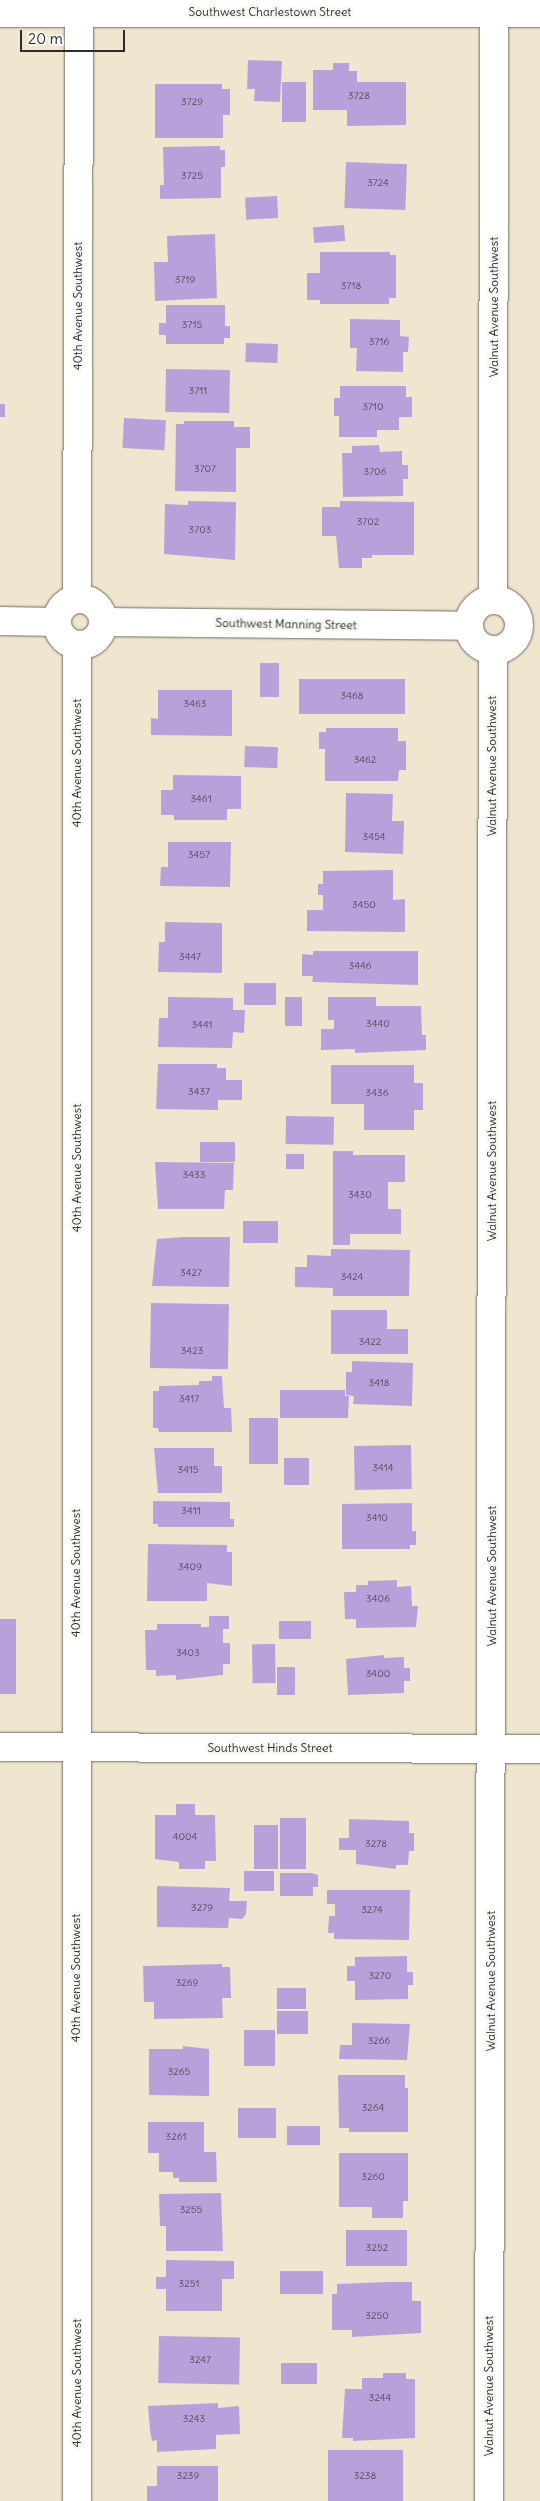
<!DOCTYPE html>
<style>
body{margin:0}
#map{position:relative;width:540px;height:2501px;overflow:hidden;background:#f0e5ce;font-family:Delius,sans-serif}
div>[style]{position:absolute}
[style*='--x']{left:calc(var(--x)*1px);top:calc(var(--y)*1px);width:calc(var(--w)*1px);rotate:calc(var(--a)*1deg)}
.building>*{inset:0;background:#baa0da;transform-origin:0 0}
.roads{filter:drop-shadow(0 0 1px #706c64) drop-shadow(0 0 1px #706c64)}
.street>*{height:28px;margin:-14px;padding:0 14px;transform-origin:14px;border-radius:14px;background:#fff}
.street>.ring{margin:-14px;padding:0;box-sizing:content-box;background:none;border:28px solid #fff;border-radius:50%}
span{translate:-50% -50%;white-space:nowrap;text-align:center;line-height:1.15;-webkit-text-stroke:5px #f6f6f2;paint-order:stroke}
.number-label{font-size:10px;color:#4f4857}
.number-label span{-webkit-text-stroke-width:0}
.street-label{font-size:12px;color:#2b2b2b}
.scale{position:absolute;left:20px;top:30px;width:105px;height:22px;box-sizing:border-box;border:2px solid #2b2b2b;border-top:0;padding-left:6px;font-size:15px;line-height:18px;white-space:nowrap;color:#2b2b2b;-webkit-text-stroke:4px #f6f6f2;paint-order:stroke}
</style>
<div id="map">
<div class="building">
<i style="clip-path:polygon(248px 60px,282px 61px,280px 102px,254px 101px,255px 89px,247px 89px)"></i>
<i style="clip-path:polygon(333px 63px,349px 63px,349px 71px,357px 71px,357px 82px,406px 82px,406px 125px,347px 126px,347px 110px,313px 110px,313px 70px,333px 70px)"></i>
<i style="left:282px;top:82px;width:24px;height:40px"></i>
<i style="clip-path:polygon(155px 84px,222px 84px,222px 89px,230px 89px,230px 115px,223px 115px,223px 138px,155px 138px)"></i>
<i style="clip-path:polygon(220px 146px,220px 150px,225px 150px,225px 167px,221px 167px,221px 198px,160px 199px,160px 185px,164px 185px,163px 147px)"></i>
<i style="left:346px;top:162px;width:61px;height:46px;rotate:2deg"></i>
<i style="left:277px;top:196px;width:22px;height:32px;rotate:87deg"></i>
<i style="left:344px;top:225px;width:16px;height:31px;rotate:86deg"></i>
<i style="clip-path:polygon(215px 234px,217px 298px,155px 301px,154px 262px,168px 262px,167px 236px)"></i>
<i style="clip-path:polygon(320px 252px,390px 252px,390px 255px,396px 255px,396px 298px,389px 298px,389px 304px,320px 304px,320px 300px,307px 300px,307px 273px,320px 273px)"></i>
<i style="clip-path:polygon(166px 305px,225px 305px,225px 326px,230px 326px,230px 338px,224px 338px,224px 344px,166px 344px,166px 335px,159px 335px,159px 323px,166px 323px)"></i>
<i style="clip-path:polygon(350px 319px,400px 320px,400px 336px,409px 337px,408px 352px,403px 352px,403px 372px,356px 371px,357px 348px,350px 348px)"></i>
<i style="left:246px;top:343px;width:32px;height:19px;rotate:2deg"></i>
<i style="left:166px;top:369px;width:64px;height:43px;rotate:1deg"></i>
<i style="clip-path:polygon(340px 386px,406px 386px,406px 397px,412px 397px,412px 417px,399px 417px,399px 430px,377px 430px,377px 437px,339px 437px,339px 416px,334px 416px,334px 398px,340px 398px)"></i>
<i style="left:0;top:404px;width:5px;height:13px"></i>
<i style="left:124px;top:418px;width:42px;height:30px;rotate:3deg"></i>
<i style="clip-path:polygon(184px 421px,234px 421px,234px 427px,250px 427px,250px 448px,236px 448px,236px 492px,175px 491px,176px 424px,184px 424px)"></i>
<i style="clip-path:polygon(379px 445px,380px 452px,402px 451px,402px 465px,408px 465px,408px 479px,403px 479px,403px 496px,343px 497px,342px 453px,352px 453px,352px 446px)"></i>
<i style="clip-path:polygon(188px 501px,236px 502px,235px 560px,164px 554px,165px 504px,188px 505px)"></i>
<i style="clip-path:polygon(340px 501px,414px 502px,414px 555px,372px 555px,372px 558px,362px 558px,362px 568px,339px 568px,336px 536px,322px 536px,322px 507px,340px 507px)"></i>
<i style="left:260px;top:663px;width:19px;height:34px"></i>
<i style="left:299px;top:679px;width:106px;height:35px"></i>
<i style="clip-path:polygon(158px 690px,232px 690px,232px 736px,151px 735px,151px 718px,158px 719px)"></i>
<i style="clip-path:polygon(326px 728px,398px 728px,398px 741px,406px 741px,406px 770px,399px 770px,398px 781px,325px 781px,325px 749px,319px 749px,319px 732px,326px 732px)"></i>
<i style="left:245px;top:746px;width:33px;height:21px;rotate:2deg"></i>
<i style="clip-path:polygon(173px 775px,241px 776px,241px 809px,227px 809px,227px 820px,174px 820px,174px 815px,161px 815px,161px 790px,173px 790px)"></i>
<i style="clip-path:polygon(346px 793px,393px 794px,392px 821px,404px 821px,403px 854px,345px 852px)"></i>
<i style="clip-path:polygon(168px 842px,231px 842px,230px 887px,160px 886px,161px 867px,168px 867px)"></i>
<i style="clip-path:polygon(393px 870px,393px 900px,405px 899px,405px 932px,307px 931px,307px 910px,323px 910px,323px 895px,318px 895px,318px 884px,323px 884px,323px 871px)"></i>
<i style="clip-path:polygon(165px 922px,222px 923px,222px 973px,158px 972px,159px 942px,165px 942px)"></i>
<i style="clip-path:polygon(313px 951px,418px 951px,418px 985px,312px 982px,313px 976px,302px 976px,302px 954px,313px 955px)"></i>
<i style="left:244px;top:983px;width:32px;height:22px"></i>
<i style="clip-path:polygon(168px 997px,233px 998px,233px 1010px,245px 1010px,244px 1033px,233px 1032px,232px 1048px,158px 1047px,159px 1018px,168px 1018px)"></i>
<i style="left:285px;top:997px;width:17px;height:29px"></i>
<i style="clip-path:polygon(328px 997px,376px 997px,376px 1006px,421px 1006px,422px 1035px,426px 1035px,426px 1050px,355px 1053px,355px 1049px,321px 1050px,321px 1029px,334px 1029px,334px 1020px,328px 1020px)"></i>
<i style="clip-path:polygon(158px 1064px,217px 1064px,217px 1068px,226px 1068px,226px 1080px,242px 1080px,242px 1100px,218px 1100px,218px 1110px,156px 1109px)"></i>
<i style="clip-path:polygon(331px 1065px,414px 1065px,414px 1083px,423px 1083px,423px 1110px,414px 1110px,414px 1130px,364px 1130px,364px 1104px,331px 1104px)"></i>
<i style="left:286px;top:1116px;width:48px;height:28px;rotate:1deg"></i>
<i style="left:200px;top:1142px;width:35px;height:20px"></i>
<i style="clip-path:polygon(333px 1151px,353px 1151px,353px 1155px,405px 1155px,405px 1182px,388px 1182px,388px 1209px,401px 1209px,401px 1234px,350px 1234px,350px 1245px,333px 1245px)"></i>
<i style="left:286px;top:1154px;width:18px;height:15px"></i>
<i style="clip-path:polygon(155px 1162px,234px 1163px,233px 1190px,225px 1190px,224px 1209px,158px 1209px)"></i>
<i style="left:243px;top:1221px;width:35px;height:22px"></i>
<i style="clip-path:polygon(183px 1237px,230px 1237px,229px 1287px,152px 1286px,157px 1239px)"></i>
<i style="clip-path:polygon(331px 1249px,410px 1250px,409px 1296px,333px 1296px,333px 1288px,295px 1287px,295px 1267px,307px 1267px,307px 1255px,331px 1256px)"></i>
<i style="left:151px;top:1303px;width:78px;height:65px;rotate:1deg"></i>
<i style="clip-path:polygon(331px 1310px,387px 1310px,387px 1329px,408px 1329px,408px 1354px,331px 1354px)"></i>
<i style="clip-path:polygon(352px 1361px,413px 1363px,412px 1406px,353px 1404px,354px 1396px,346px 1395px,346px 1372px,352px 1372px)"></i>
<i style="clip-path:polygon(212px 1376px,222px 1376px,224px 1408px,231px 1408px,232px 1432px,159px 1432px,158px 1428px,153px 1428px,153px 1391px,159px 1391px,159px 1386px,199px 1385px,199px 1381px,212px 1381px)"></i>
<i style="clip-path:polygon(280px 1390px,345px 1390px,345px 1396px,349px 1396px,348px 1418px,280px 1418px)"></i>
<i style="left:249px;top:1418px;width:29px;height:46px"></i>
<i style="left:411px;top:1445px;width:44px;height:57px;rotate:89deg"></i>
<i style="clip-path:polygon(154px 1448px,214px 1448px,214px 1466px,222px 1466px,222px 1493px,158px 1493px)"></i>
<i style="left:284px;top:1458px;width:25px;height:27px"></i>
<i style="clip-path:polygon(153px 1501px,230px 1502px,230px 1519px,234px 1519px,234px 1527px,158px 1527px,158px 1524px,153px 1524px)"></i>
<i style="clip-path:polygon(412px 1503px,412px 1531px,416px 1531px,416px 1545px,410px 1545px,410px 1549px,342px 1549px,342px 1504px)"></i>
<i style="clip-path:polygon(148px 1544px,227px 1545px,227px 1552px,232px 1552px,232px 1586px,207px 1583px,207px 1601px,147px 1601px)"></i>
<i style="clip-path:polygon(397px 1580px,397px 1587px,411px 1586px,412px 1606px,418px 1606px,416px 1627px,356px 1628px,356px 1619px,345px 1619px,344px 1592px,356px 1592px,356px 1585px,368px 1585px,368px 1581px)"></i>
<i style="clip-path:polygon(209px 1616px,229px 1616px,229px 1629px,223px 1629px,223px 1643px,230px 1643px,230px 1664px,223px 1664px,223px 1675px,176px 1680px,176px 1675px,156px 1676px,156px 1670px,146px 1670px,145px 1630px,157px 1630px,157px 1624px,201px 1624px,201px 1627px,209px 1627px)"></i>
<i style="left:0;top:1619px;width:16px;height:75px"></i>
<i style="left:279px;top:1621px;width:32px;height:18px"></i>
<i style="left:275px;top:1644px;width:39px;height:23px;rotate:89deg"></i>
<i style="clip-path:polygon(384px 1655px,384px 1658px,404px 1657px,404px 1668px,410px 1668px,410px 1681px,404px 1681px,404px 1693px,348px 1695px,346px 1659px)"></i>
<i style="left:277px;top:1667px;width:18px;height:28px"></i>
<i style="clip-path:polygon(176px 1804px,195px 1804px,195px 1815px,215px 1815px,216px 1861px,205px 1861px,205px 1869px,179px 1869px,179px 1862px,155px 1859px,155px 1815px,176px 1815px)"></i>
<i style="left:280px;top:1818px;width:26px;height:51px"></i>
<i style="clip-path:polygon(349px 1819px,409px 1821px,409px 1833px,414px 1833px,414px 1851px,409px 1851px,408px 1865px,396px 1865px,396px 1869px,356px 1864px,356px 1850px,339px 1850px,339px 1838px,349px 1838px)"></i>
<i style="left:254px;top:1825px;width:24px;height:44px"></i>
<i style="left:244px;top:1871px;width:30px;height:20px"></i>
<i style="clip-path:polygon(280px 1873px,312px 1873px,318px 1875px,318px 1887px,313px 1887px,313px 1896px,280px 1896px)"></i>
<i style="clip-path:polygon(157px 1886px,230px 1888px,229px 1901px,247px 1901px,246px 1914px,242px 1919px,229px 1918px,228px 1928px,157px 1927px)"></i>
<i style="clip-path:polygon(327px 1890px,410px 1890px,409px 1940px,334px 1939px,334px 1933px,328px 1933px,329px 1916px,335px 1916px,335px 1904px,327px 1904px)"></i>
<i style="clip-path:polygon(407px 1956px,407px 1972px,413px 1972px,413px 1985px,408px 1985px,408px 1999px,355px 2000px,355px 1981px,347px 1981px,347px 1966px,355px 1966px,355px 1957px)"></i>
<i style="clip-path:polygon(222px 1964px,222px 1967px,230px 1967px,231px 1998px,222px 1998px,223px 2018px,154px 2019px,154px 2002px,144px 2002px,143px 1966px)"></i>
<i style="left:306px;top:1988px;width:21px;height:29px;rotate:90deg"></i>
<i style="left:308px;top:2011px;width:23px;height:31px;rotate:90deg"></i>
<i style="clip-path:polygon(352px 2023px,410px 2024px,407px 2060px,339px 2059px,340px 2045px,352px 2045px)"></i>
<i style="left:244px;top:2030px;width:31px;height:36px"></i>
<i style="clip-path:polygon(183px 2046px,209px 2049px,209px 2096px,149px 2095px,149px 2049px,183px 2049px)"></i>
<i style="clip-path:polygon(338px 2075px,405px 2075px,405px 2088px,408px 2088px,408px 2132px,349px 2132px,349px 2128px,339px 2128px)"></i>
<i style="left:276px;top:2108px;width:30px;height:38px;rotate:90deg"></i>
<i style="clip-path:polygon(148px 2122px,204px 2122px,204px 2152px,216px 2152px,217px 2182px,179px 2182px,179px 2178px,173px 2178px,173px 2172px,159px 2172px,159px 2153px,148px 2153px)"></i>
<i style="left:287px;top:2126px;width:33px;height:19px"></i>
<i style="clip-path:polygon(339px 2153px,408px 2153px,408px 2201px,403px 2201px,403px 2218px,372px 2218px,372px 2207px,339px 2207px)"></i>
<i style="clip-path:polygon(221px 2193px,223px 2251px,166px 2251px,166px 2226px,160px 2226px,159px 2194px)"></i>
<i style="left:346px;top:2230px;width:61px;height:36px"></i>
<i style="clip-path:polygon(166px 2260px,234px 2261px,234px 2279px,222px 2279px,222px 2311px,166px 2311px,166px 2289px,156px 2289px,156px 2277px,166px 2277px)"></i>
<i style="left:323px;top:2271px;width:23px;height:43px;rotate:90deg"></i>
<i style="clip-path:polygon(386px 2282px,412px 2282px,412px 2301px,421px 2301px,421px 2333px,352px 2337px,352px 2330px,332px 2330px,332px 2294px,337px 2294px,337px 2284px)"></i>
<i style="left:159px;top:2336px;width:81px;height:47px;rotate:1deg"></i>
<i style="left:281px;top:2363px;width:36px;height:21px"></i>
<i style="clip-path:polygon(383px 2373px,406px 2373px,406px 2379px,415px 2379px,415px 2438px,353px 2441px,353px 2438px,342px 2438px,345px 2389px,362px 2389px,362px 2378px,383px 2378px)"></i>
<i style="clip-path:polygon(218px 2403px,218px 2408px,239px 2406px,240px 2434px,216px 2435px,216px 2449px,157px 2452px,157px 2440px,152px 2441px,150px 2430px,148px 2406px)"></i>
<i style="left:403px;top:2450px;width:51px;height:75px;rotate:90deg"></i>
<i style="clip-path:polygon(157px 2466px,218px 2466px,218px 2501px,147px 2501px,147px 2486px,157px 2486px)"></i>
</div>
<div class="roads">
<div class="street">
<i style="--x:0;--y:13;--w:540;--a:0"></i>
<i class="ring" style="left:57px;top:599px;width:18px;height:18px"></i>
<i style="--x:77;--y:599;--w:586;--a:-89.8"></i>
<i class="ring" style="left:469px;top:600px;width:22px;height:22px"></i>
<i style="--x:493;--y:600;--w:587;--a:-89.9"></i>
<i style="--x:0;--y:621;--w:56;--a:1"></i>
<i style="--x:103;--y:622;--w:366;--a:0.6"></i>
<i style="--x:0;--y:1747;--w:540;--a:0.21"></i>
<i style="--x:77;--y:2501;--w:1856;--a:-90"></i>
<i style="--x:489;--y:2501;--w:1851;--a:-89.88"></i>
</div>
</div>
<div class="number-label">
<span style="left:359px;top:96px">3728</span>
<span style="left:192px;top:102px">3729</span>
<span style="left:192px;top:176px">3725</span>
<span style="left:378px;top:183px">3724</span>
<span style="left:185px;top:280px">3719</span>
<span style="left:351px;top:286px">3718</span>
<span style="left:192px;top:325px">3715</span>
<span style="left:379px;top:342px">3716</span>
<span style="left:198px;top:391px">3711</span>
<span style="left:373px;top:407px">3710</span>
<span style="left:205px;top:469px">3707</span>
<span style="left:375px;top:472px">3706</span>
<span style="left:368px;top:522px">3702</span>
<span style="left:200px;top:530px">3703</span>
<span style="left:352px;top:696px">3468</span>
<span style="left:195px;top:704px">3463</span>
<span style="left:365px;top:760px">3462</span>
<span style="left:201px;top:799px">3461</span>
<span style="left:374px;top:837px">3454</span>
<span style="left:199px;top:855px">3457</span>
<span style="left:364px;top:905px">3450</span>
<span style="left:190px;top:957px">3447</span>
<span style="left:360px;top:966px">3446</span>
<span style="left:378px;top:1024px">3440</span>
<span style="left:202px;top:1025px">3441</span>
<span style="left:199px;top:1092px">3437</span>
<span style="left:377px;top:1093px">3436</span>
<span style="left:194px;top:1175px">3433</span>
<span style="left:360px;top:1195px">3430</span>
<span style="left:191px;top:1273px">3427</span>
<span style="left:352px;top:1277px">3424</span>
<span style="left:370px;top:1342px">3422</span>
<span style="left:192px;top:1351px">3423</span>
<span style="left:379px;top:1383px">3418</span>
<span style="left:189px;top:1399px">3417</span>
<span style="left:383px;top:1468px">3414</span>
<span style="left:188px;top:1470px">3415</span>
<span style="left:191px;top:1511px">3411</span>
<span style="left:377px;top:1518px">3410</span>
<span style="left:190px;top:1567px">3409</span>
<span style="left:378px;top:1599px">3406</span>
<span style="left:188px;top:1653px">3403</span>
<span style="left:378px;top:1674px">3400</span>
<span style="left:185px;top:1837px">4004</span>
<span style="left:376px;top:1844px">3278</span>
<span style="left:202px;top:1908px">3279</span>
<span style="left:372px;top:1910px">3274</span>
<span style="left:380px;top:1976px">3270</span>
<span style="left:187px;top:1983px">3269</span>
<span style="left:379px;top:2041px">3266</span>
<span style="left:179px;top:2072px">3265</span>
<span style="left:373px;top:2108px">3264</span>
<span style="left:176px;top:2137px">3261</span>
<span style="left:373px;top:2177px">3260</span>
<span style="left:191px;top:2210px">3255</span>
<span style="left:377px;top:2248px">3252</span>
<span style="left:189px;top:2284px">3251</span>
<span style="left:377px;top:2316px">3250</span>
<span style="left:200px;top:2360px">3247</span>
<span style="left:380px;top:2398px">3244</span>
<span style="left:194px;top:2419px">3243</span>
<span style="left:188px;top:2476px">3239</span>
<span style="left:365px;top:2476px">3238</span>
</div>
<div class="street-label">
<span style="left:270px;top:12px">Southwest Charlestown Street</span>
<span style="left:78px;top:306px;rotate:-90deg">40th Avenue Southwest</span>
<span style="left:494px;top:307px;rotate:-90deg">Walnut Avenue Southwest</span>
<span style="left:286px;top:624px;rotate:1deg">Southwest Manning Street</span>
<span style="left:77px;top:763px;rotate:-90deg">40th Avenue Southwest</span>
<span style="left:492px;top:766px;rotate:-90deg">Walnut Avenue Southwest</span>
<span style="left:77px;top:1168px;rotate:-90deg">40th Avenue Southwest</span>
<span style="left:492px;top:1171px;rotate:-90deg">Walnut Avenue Southwest</span>
<span style="left:76px;top:1573px;rotate:-90deg">40th Avenue Southwest</span>
<span style="left:492px;top:1576px;rotate:-90deg">Walnut Avenue Southwest</span>
<span style="left:270px;top:1748px">Southwest Hinds Street</span>
<span style="left:76px;top:1978px;rotate:-90deg">40th Avenue Southwest</span>
<span style="left:491px;top:1981px;rotate:-90deg">Walnut Avenue Southwest</span>
<span style="left:77px;top:2383px;rotate:-90deg">40th Avenue Southwest</span>
<span style="left:489px;top:2386px;rotate:-90deg">Walnut Avenue Southwest</span>
</div>
<div class="scale">20 m</div>
</div>
